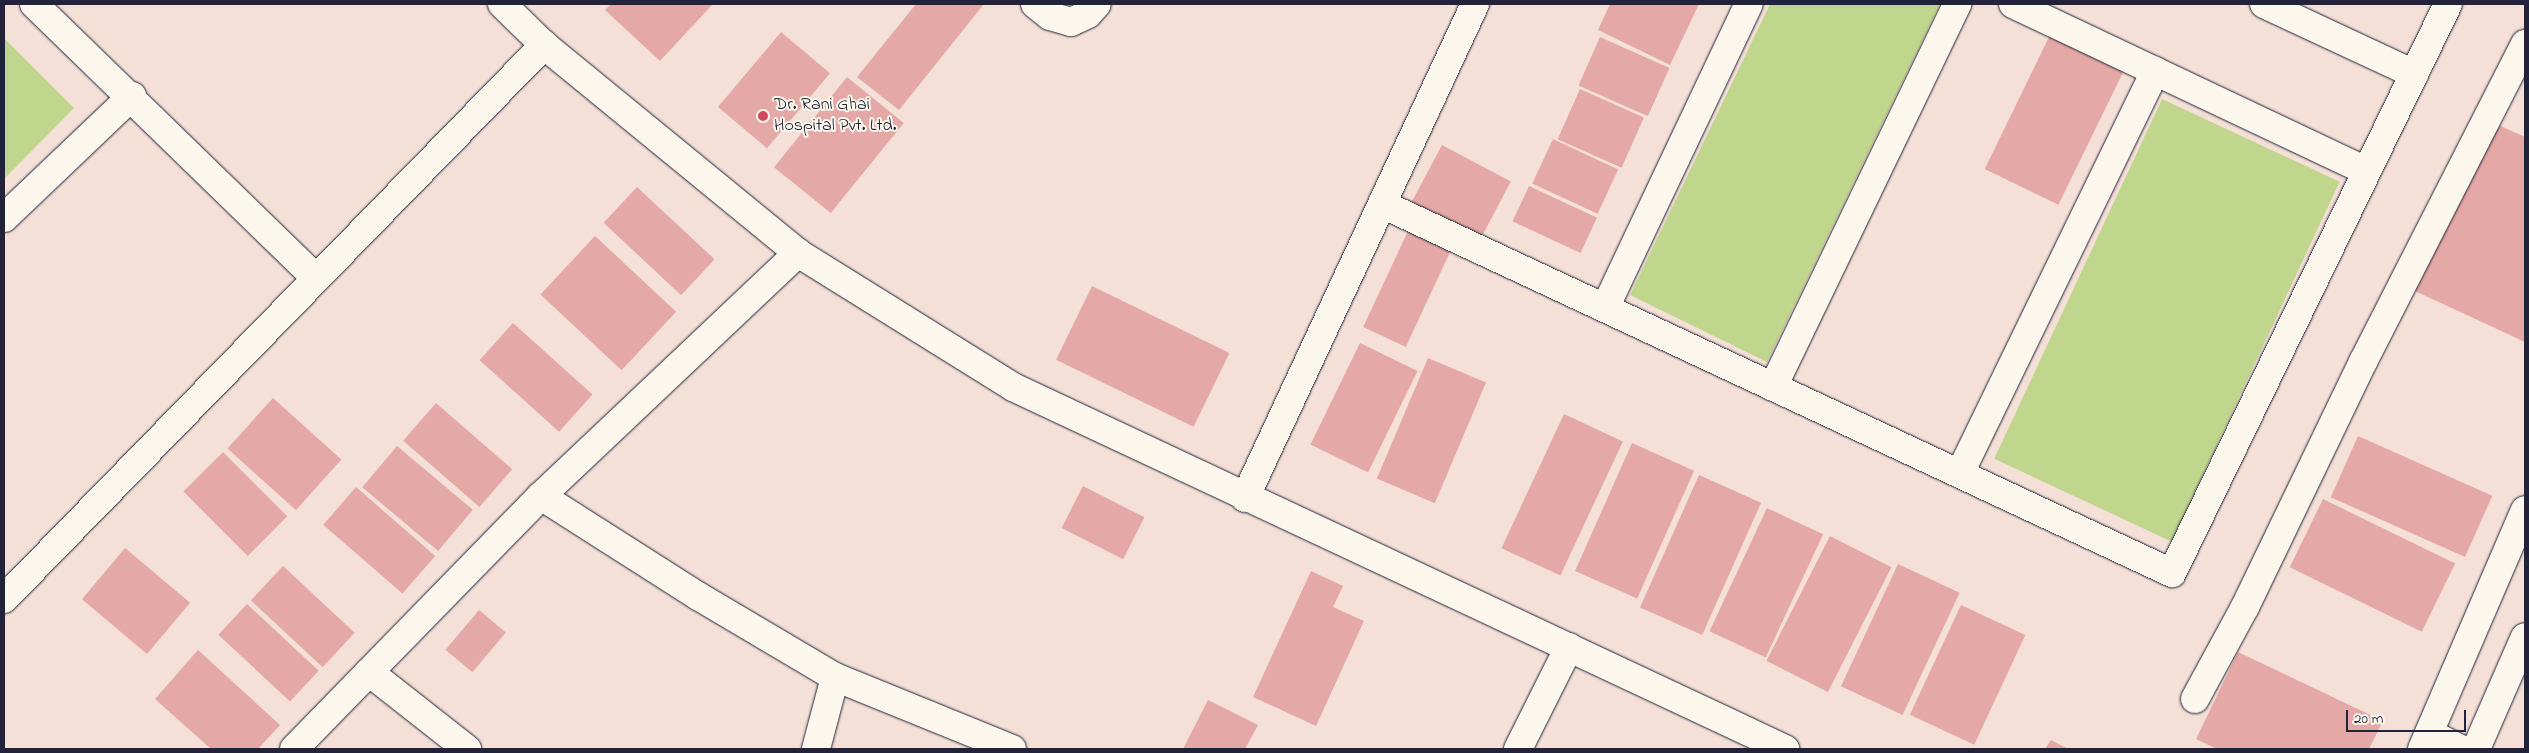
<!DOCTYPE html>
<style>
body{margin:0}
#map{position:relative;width:2529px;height:753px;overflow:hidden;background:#f4e0d7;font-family:"Indie Flower",sans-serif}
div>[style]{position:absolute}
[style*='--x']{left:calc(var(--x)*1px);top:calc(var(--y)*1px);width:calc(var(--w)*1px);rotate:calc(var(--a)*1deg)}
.green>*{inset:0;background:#bfd68c;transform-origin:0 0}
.building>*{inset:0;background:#e4a9a6;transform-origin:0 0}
.roads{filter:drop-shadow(0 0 1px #22223b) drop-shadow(0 0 1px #22223b)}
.street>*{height:28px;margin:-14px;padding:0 14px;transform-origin:14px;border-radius:14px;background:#fbf7ec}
.secondary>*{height:28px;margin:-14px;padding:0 14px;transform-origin:14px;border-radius:14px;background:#fbf7ec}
.dots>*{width:14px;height:14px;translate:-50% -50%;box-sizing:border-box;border:2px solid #fbf7ec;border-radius:50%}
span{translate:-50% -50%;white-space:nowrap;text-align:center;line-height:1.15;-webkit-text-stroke:4px #fbf7ec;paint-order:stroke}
.poi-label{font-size:18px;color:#22223b}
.left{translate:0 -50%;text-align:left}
.frame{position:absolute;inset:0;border:5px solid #22223b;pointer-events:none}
.scale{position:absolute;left:2346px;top:710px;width:120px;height:22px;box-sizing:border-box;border:2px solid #22223b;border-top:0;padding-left:6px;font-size:15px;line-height:18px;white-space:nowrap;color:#22223b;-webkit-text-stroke:4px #fbf7ec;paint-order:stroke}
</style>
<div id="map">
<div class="green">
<i style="clip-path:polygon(1770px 4px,1940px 4px,1767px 362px,1630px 295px)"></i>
<i style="clip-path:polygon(4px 38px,74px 108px,4px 179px)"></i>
<i style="left:2162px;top:99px;width:196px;height:397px;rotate:25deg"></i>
</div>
<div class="building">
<i style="clip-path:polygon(611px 4px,713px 4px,660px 61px,605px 10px)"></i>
<i style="clip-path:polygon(916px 4px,984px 4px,899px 110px,857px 77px)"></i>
<i style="clip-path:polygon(1610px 4px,1699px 4px,1670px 65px,1598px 30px)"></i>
<i style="left:781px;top:32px;width:64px;height:98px;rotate:40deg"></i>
<i style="left:2050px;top:35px;width:82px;height:149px;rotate:26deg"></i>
<i style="left:1600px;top:37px;width:76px;height:53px;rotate:24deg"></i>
<i style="left:847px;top:77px;width:73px;height:116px;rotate:39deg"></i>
<i style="left:1580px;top:89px;width:70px;height:55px;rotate:24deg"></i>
<i style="clip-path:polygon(2494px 123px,2525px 137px,2525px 342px,2415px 291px)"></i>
<i style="left:1553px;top:139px;width:72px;height:49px;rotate:25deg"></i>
<i style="left:1442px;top:145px;width:78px;height:66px;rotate:28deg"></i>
<i style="left:1529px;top:186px;width:75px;height:39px;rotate:25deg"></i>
<i style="left:637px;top:187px;width:106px;height:49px;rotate:43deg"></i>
<i style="left:1408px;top:231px;width:47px;height:106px;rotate:25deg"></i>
<i style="left:595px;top:236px;width:111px;height:80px;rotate:43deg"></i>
<i style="left:1092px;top:286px;width:153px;height:82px;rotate:26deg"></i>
<i style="left:513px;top:323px;width:107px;height:50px;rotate:42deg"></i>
<i style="left:1360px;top:343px;width:64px;height:113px;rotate:26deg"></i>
<i style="left:1428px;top:358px;width:63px;height:131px;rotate:23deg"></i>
<i style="left:273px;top:398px;width:92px;height:68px;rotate:42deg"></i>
<i style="left:436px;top:403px;width:101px;height:50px;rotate:41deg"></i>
<i style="left:1564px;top:414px;width:65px;height:148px;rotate:25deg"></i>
<i style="left:2358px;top:436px;width:147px;height:67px;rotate:24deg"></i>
<i style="left:1632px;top:443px;width:68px;height:140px;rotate:24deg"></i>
<i style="left:397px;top:446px;width:99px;height:54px;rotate:40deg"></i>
<i style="left:223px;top:452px;width:91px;height:56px;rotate:45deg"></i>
<i style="left:1699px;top:475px;width:68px;height:145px;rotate:24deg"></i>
<i style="left:1083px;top:486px;width:69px;height:47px;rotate:27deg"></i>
<i style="left:356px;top:487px;width:105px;height:50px;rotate:41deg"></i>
<i style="left:2323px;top:499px;width:147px;height:76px;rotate:26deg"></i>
<i style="left:1767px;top:508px;width:62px;height:136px;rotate:25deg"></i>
<i style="left:1830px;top:536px;width:69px;height:140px;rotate:27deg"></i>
<i style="left:125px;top:548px;width:85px;height:67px;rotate:40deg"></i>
<i style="left:1898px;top:564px;width:68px;height:135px;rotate:25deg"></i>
<i style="left:283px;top:566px;width:98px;height:47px;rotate:43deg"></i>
<i style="clip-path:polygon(1311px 571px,1343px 586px,1333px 607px,1364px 621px,1316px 726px,1253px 697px)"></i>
<i style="left:247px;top:604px;width:98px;height:42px;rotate:43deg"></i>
<i style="left:1961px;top:605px;width:71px;height:121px;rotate:25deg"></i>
<i style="left:479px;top:610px;width:35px;height:52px;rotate:40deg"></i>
<i style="clip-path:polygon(198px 650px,280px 725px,258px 749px,211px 749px,155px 699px)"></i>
<i style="clip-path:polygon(2238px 652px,2383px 721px,2369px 749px,2217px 749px,2196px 739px)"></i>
<i style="clip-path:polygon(1208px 700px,1258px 725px,1245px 749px,1183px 749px)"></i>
<i style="clip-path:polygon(2051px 740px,2068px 749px,2045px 749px)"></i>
</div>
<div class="roads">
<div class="street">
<i style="--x:34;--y:4;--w:392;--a:44.2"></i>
<i style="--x:502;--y:4;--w:59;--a:44.3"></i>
<i style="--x:544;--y:45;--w:328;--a:39.3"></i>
<i style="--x:798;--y:253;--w:253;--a:31.9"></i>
<i style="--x:1013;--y:387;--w:853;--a:25.12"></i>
<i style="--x:1035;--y:4;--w:19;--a:39"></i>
<i style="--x:1050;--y:16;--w:22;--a:16"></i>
<i style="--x:1071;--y:22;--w:19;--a:-25"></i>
<i style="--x:1088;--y:14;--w:13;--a:-48"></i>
<i style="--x:2013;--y:4;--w:391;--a:25.3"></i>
<i style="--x:2264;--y:4;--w:166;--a:25"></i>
<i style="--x:1382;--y:204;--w:872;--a:25.04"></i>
<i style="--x:2172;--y:573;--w:632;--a:-64.12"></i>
<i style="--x:4;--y:218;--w:177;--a:-43.6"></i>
<i style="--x:1605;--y:308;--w:336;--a:-64.7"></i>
<i style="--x:1773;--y:387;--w:425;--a:-64.3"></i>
<i style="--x:1960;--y:473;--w:447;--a:-64.1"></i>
<i style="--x:541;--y:496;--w:186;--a:32.5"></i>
<i style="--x:698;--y:596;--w:159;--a:30.6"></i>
<i style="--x:835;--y:677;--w:74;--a:104.8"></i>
<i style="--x:1245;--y:498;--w:545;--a:-65.03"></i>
<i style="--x:4;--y:599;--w:774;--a:-45.73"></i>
<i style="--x:369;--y:672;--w:125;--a:38.2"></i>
<i style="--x:835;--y:677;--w:191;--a:22.1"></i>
<i style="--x:2195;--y:699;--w:105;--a:-61.5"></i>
<i style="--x:2245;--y:607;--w:272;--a:-64.3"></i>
<i style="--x:2363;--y:362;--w:357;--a:-63"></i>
<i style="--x:2429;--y:733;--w:36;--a:27"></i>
<i style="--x:294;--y:749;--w:354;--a:-45.7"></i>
<i style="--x:541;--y:496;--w:354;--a:-43.4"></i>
<i style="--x:1518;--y:749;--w:114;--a:-63.4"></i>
</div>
<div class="secondary">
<i style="--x:2422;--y:749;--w:260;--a:-66.7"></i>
<i style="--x:2476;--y:749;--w:122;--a:-66.4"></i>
</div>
</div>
<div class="dots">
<i style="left:763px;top:116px;background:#d1495b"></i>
</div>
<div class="poi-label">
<span class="left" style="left:774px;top:116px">Dr. Rani Ghai<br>Hospital Pvt. Ltd.</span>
</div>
<div class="frame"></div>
<div class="scale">20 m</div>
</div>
